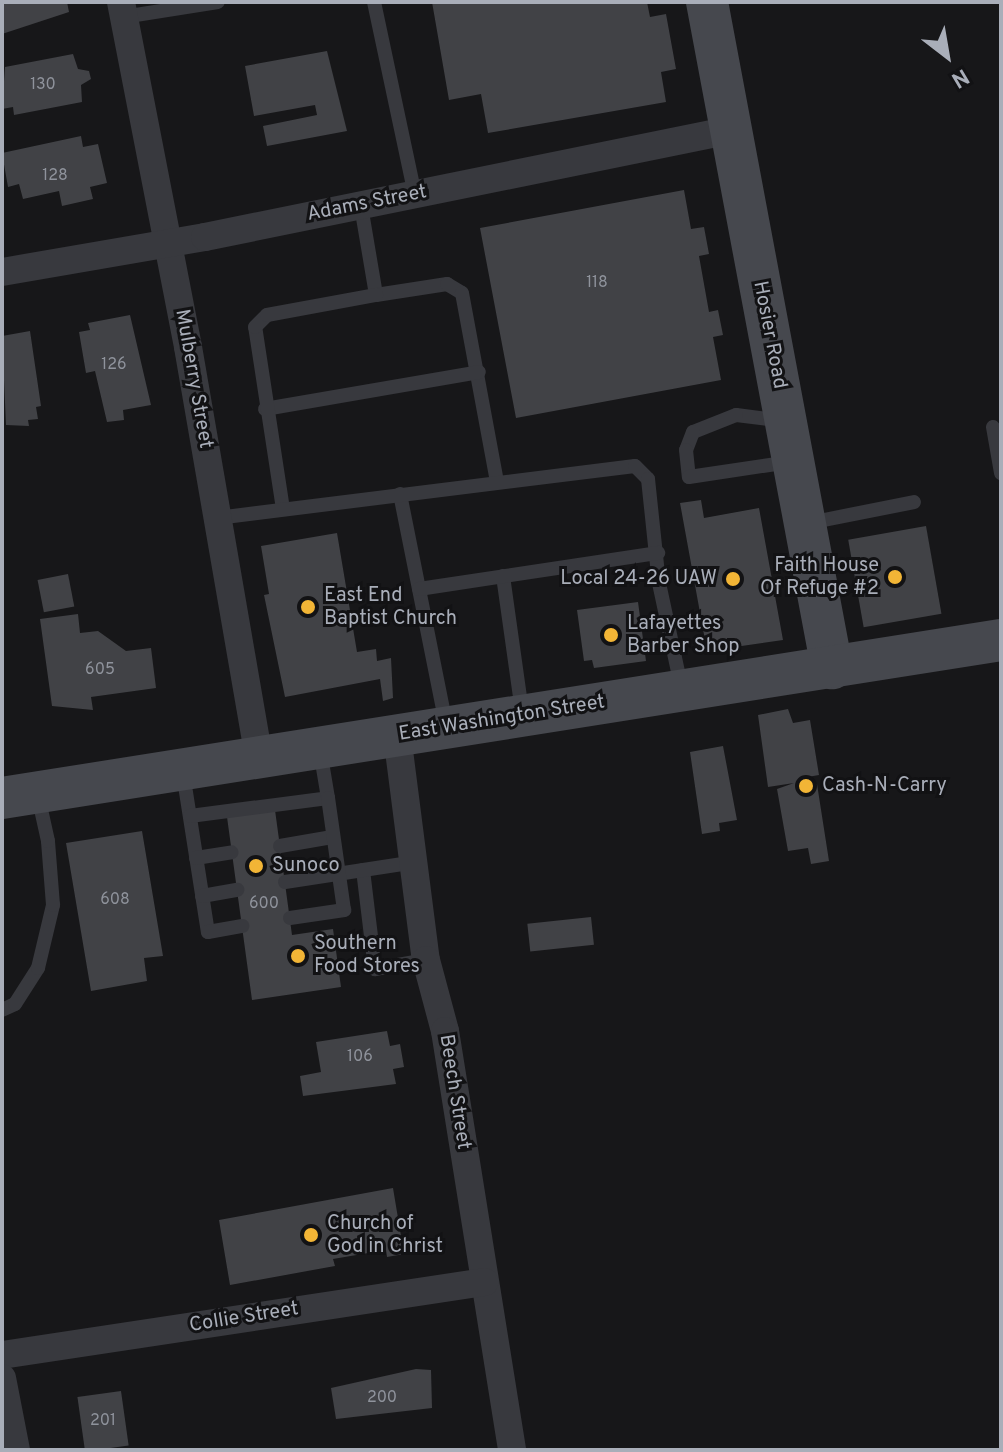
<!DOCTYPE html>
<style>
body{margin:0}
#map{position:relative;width:1003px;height:1452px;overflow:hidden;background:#171719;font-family:Overpass,sans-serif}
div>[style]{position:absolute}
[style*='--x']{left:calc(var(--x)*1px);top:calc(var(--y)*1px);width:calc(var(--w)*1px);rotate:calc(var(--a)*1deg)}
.building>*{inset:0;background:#414246;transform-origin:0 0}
.lane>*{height:14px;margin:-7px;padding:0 7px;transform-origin:7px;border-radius:7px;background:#38393e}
.street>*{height:28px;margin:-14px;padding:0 14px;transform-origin:14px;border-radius:14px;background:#38393e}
.secondary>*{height:42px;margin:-21px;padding:0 21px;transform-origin:21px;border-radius:21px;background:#46484e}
.dots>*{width:22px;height:22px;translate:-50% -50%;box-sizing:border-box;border:4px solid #121214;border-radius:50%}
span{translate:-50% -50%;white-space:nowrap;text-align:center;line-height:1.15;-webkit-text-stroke:6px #121214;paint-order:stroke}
.number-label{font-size:16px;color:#8f939c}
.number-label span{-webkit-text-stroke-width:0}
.street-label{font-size:20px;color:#a9aeb9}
.poi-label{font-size:20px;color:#a9aeb9}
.right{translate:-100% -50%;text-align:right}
.left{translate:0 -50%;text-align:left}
.frame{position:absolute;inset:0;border:4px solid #a9aeb9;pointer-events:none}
.north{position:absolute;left:907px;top:16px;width:80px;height:80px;-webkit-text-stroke:6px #121214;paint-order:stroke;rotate:149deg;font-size:22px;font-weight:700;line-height:32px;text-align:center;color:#a9aeb9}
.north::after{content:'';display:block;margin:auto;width:28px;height:36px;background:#a9aeb9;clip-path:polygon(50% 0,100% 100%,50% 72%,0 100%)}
</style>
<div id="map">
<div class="building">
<i style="clip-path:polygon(2px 2px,67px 2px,69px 12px,2px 34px)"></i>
<i style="clip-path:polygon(432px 2px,647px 2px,650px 17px,666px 14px,676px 69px,661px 72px,666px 102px,488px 133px,481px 94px,449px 100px)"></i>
<i style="clip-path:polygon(327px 51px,347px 131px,267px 146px,263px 126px,317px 115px,315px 105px,254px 116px,245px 66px)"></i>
<i style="clip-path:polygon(73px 54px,78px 69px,89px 71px,91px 79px,81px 85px,82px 102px,14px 115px,13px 107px,2px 109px,5px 67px)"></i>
<i style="clip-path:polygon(81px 136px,83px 147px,98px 144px,107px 183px,90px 187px,93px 199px,62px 206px,59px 191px,23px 199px,19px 184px,8px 187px,2px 153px)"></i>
<i style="clip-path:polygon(684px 190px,691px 229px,704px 227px,709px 254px,699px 256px,709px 312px,718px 310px,723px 335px,713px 337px,721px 380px,516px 418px,480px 228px)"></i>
<i style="clip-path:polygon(130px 315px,151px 405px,123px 410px,124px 420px,107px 422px,95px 371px,86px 373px,79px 332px,90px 330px,88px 323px)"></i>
<i style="clip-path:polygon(30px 331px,41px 406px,36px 407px,38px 419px,28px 420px,29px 426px,6px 425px,2px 336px)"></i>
<i style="clip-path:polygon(701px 500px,704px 518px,759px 508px,783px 640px,707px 651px,680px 503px)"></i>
<i style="left:926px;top:526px;width:89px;height:79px;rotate:80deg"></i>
<i style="clip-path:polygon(337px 533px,357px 652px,376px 649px,377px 661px,391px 658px,393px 698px,383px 701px,380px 679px,285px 697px,264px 595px,269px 594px,261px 546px)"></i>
<i style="left:68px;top:574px;width:33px;height:31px;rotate:79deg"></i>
<i style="clip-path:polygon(638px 602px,646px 661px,594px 668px,592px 660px,584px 661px,577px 610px)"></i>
<i style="clip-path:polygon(78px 614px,80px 633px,98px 631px,126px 651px,151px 648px,156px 688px,91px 697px,93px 710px,52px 706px,40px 619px)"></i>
<i style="clip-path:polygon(788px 709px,793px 723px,810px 720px,819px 775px,802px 778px,804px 786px,817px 784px,829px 861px,811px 864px,808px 848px,788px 851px,777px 789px,794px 783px,768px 787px,758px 715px)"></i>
<i style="clip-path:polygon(723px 746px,737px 820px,719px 823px,720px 831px,702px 834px,690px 752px)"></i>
<i style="clip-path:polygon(275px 810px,292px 935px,333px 929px,341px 987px,252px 1000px,227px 817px)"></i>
<i style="clip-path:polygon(142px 831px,163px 956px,144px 958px,147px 981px,91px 991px,66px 843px)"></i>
<i style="left:591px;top:917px;width:28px;height:64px;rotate:84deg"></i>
<i style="clip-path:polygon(387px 1031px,390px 1046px,400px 1044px,404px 1067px,393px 1069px,396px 1084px,303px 1096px,300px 1076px,321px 1072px,316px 1042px)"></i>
<i style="clip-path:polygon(393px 1188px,404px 1254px,387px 1257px,386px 1250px,333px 1259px,335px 1266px,230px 1285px,219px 1220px)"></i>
<i style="clip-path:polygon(416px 1369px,431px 1370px,432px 1408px,336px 1419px,331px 1388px)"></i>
<i style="left:121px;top:1391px;width:55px;height:44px;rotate:82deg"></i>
</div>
<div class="lane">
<i style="--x:374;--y:2;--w:197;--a:78"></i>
<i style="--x:123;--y:17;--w:96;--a:-9"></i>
<i style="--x:361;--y:206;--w:90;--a:80.4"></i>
<i style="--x:376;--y:295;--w:72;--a:-8.8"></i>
<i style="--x:447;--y:284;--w:17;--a:31"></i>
<i style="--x:462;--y:293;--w:191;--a:79.5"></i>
<i style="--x:265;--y:409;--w:217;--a:-9.8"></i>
<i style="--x:783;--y:421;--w:47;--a:-172.7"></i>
<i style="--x:736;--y:415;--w:46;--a:158.4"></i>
<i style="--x:693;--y:432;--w:19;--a:111"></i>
<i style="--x:686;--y:450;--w:27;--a:84"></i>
<i style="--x:689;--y:477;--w:101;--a:-8.5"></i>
<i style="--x:993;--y:427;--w:47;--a:80.1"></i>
<i style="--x:400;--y:494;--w:236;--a:78.7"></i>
<i style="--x:283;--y:509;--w:184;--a:-98.7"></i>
<i style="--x:255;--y:327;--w:17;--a:-45"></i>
<i style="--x:267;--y:315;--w:111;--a:-10.4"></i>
<i style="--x:217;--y:518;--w:421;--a:-7.1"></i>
<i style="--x:635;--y:466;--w:18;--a:45"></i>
<i style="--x:648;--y:479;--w:105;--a:84"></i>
<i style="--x:659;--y:583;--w:105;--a:77.9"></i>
<i style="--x:809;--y:523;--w:107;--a:-11.3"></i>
<i style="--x:503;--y:576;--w:137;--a:82"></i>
<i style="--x:419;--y:589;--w:242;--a:-8.6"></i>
<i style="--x:183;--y:773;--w:161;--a:81.1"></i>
<i style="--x:208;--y:932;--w:35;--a:-10"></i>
<i style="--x:190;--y:816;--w:139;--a:-7.4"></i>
<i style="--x:328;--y:798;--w:49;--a:-99.5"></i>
<i style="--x:280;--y:846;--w:53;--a:-9.8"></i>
<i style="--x:196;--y:858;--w:36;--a:-9"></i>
<i style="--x:363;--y:870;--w:100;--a:83.1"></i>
<i style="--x:375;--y:969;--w:52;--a:-10"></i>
<i style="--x:285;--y:882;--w:132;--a:-8.7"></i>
<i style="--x:202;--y:896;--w:36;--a:-10"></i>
<i style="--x:290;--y:918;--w:55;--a:-8.4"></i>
<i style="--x:344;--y:910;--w:113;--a:-98.1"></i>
<i style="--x:2;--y:1010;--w:14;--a:-25"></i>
<i style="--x:15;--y:1004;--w:43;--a:-57.4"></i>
<i style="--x:38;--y:968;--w:65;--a:-76.6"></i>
<i style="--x:53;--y:905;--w:64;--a:-94.5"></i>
<i style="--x:48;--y:841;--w:46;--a:-102.5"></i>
</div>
<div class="street">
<i style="--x:121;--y:2;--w:351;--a:79"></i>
<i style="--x:188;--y:347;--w:416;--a:80.2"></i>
<i style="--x:2;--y:272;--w:206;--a:-9.8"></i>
<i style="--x:205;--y:237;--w:537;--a:-11.5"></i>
<i style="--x:397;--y:735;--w:227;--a:82.7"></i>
<i style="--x:426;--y:960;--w:73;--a:75"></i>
<i style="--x:445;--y:1031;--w:424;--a:80.9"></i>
<i style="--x:2;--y:1355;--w:488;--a:-8.6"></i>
<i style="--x:2;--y:1378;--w:73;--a:79"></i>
</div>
<div class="secondary">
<i style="--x:707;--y:2;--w:678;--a:79.37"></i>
<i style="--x:2;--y:798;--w:1011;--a:-8.99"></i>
</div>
<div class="dots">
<i style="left:895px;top:577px;background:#f2b536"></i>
<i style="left:733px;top:579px;background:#f2b536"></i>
<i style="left:308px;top:607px;background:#f2b536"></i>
<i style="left:611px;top:635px;background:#f2b536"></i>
<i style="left:806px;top:786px;background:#f2b536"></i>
<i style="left:256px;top:866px;background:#f2b536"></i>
<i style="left:298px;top:956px;background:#f2b536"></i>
<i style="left:311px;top:1235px;background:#f2b536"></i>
</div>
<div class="number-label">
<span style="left:43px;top:85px">130</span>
<span style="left:55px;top:176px">128</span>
<span style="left:597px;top:283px">118</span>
<span style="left:114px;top:365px">126</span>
<span style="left:100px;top:670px">605</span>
<span style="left:115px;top:900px">608</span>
<span style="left:264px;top:904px">600</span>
<span style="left:360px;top:1057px">106</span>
<span style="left:382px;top:1398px">200</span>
<span style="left:103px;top:1421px">201</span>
</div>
<div class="street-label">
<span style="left:367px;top:204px;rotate:-11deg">Adams Street</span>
<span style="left:769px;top:335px;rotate:79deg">Hosier Road</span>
<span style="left:193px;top:379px;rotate:80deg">Mulberry Street</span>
<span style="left:502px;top:719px;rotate:-9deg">East Washington Street</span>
<span style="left:454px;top:1092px;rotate:81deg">Beech Street</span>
<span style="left:244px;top:1318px;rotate:-9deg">Collie Street</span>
</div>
<div class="poi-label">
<span class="right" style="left:879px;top:578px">Faith House<br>Of Refuge #2</span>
<span class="right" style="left:717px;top:579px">Local 24-26 UAW</span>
<span class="left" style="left:324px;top:608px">East End<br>Baptist Church</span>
<span class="left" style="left:627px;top:636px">Lafayettes<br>Barber Shop</span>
<span class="left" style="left:822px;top:786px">Cash-N-Carry</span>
<span class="left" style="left:272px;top:866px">Sunoco</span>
<span class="left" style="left:314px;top:956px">Southern<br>Food Stores</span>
<span class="left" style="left:327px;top:1236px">Church of<br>God in Christ</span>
</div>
<div class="frame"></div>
<div class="north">N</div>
</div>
